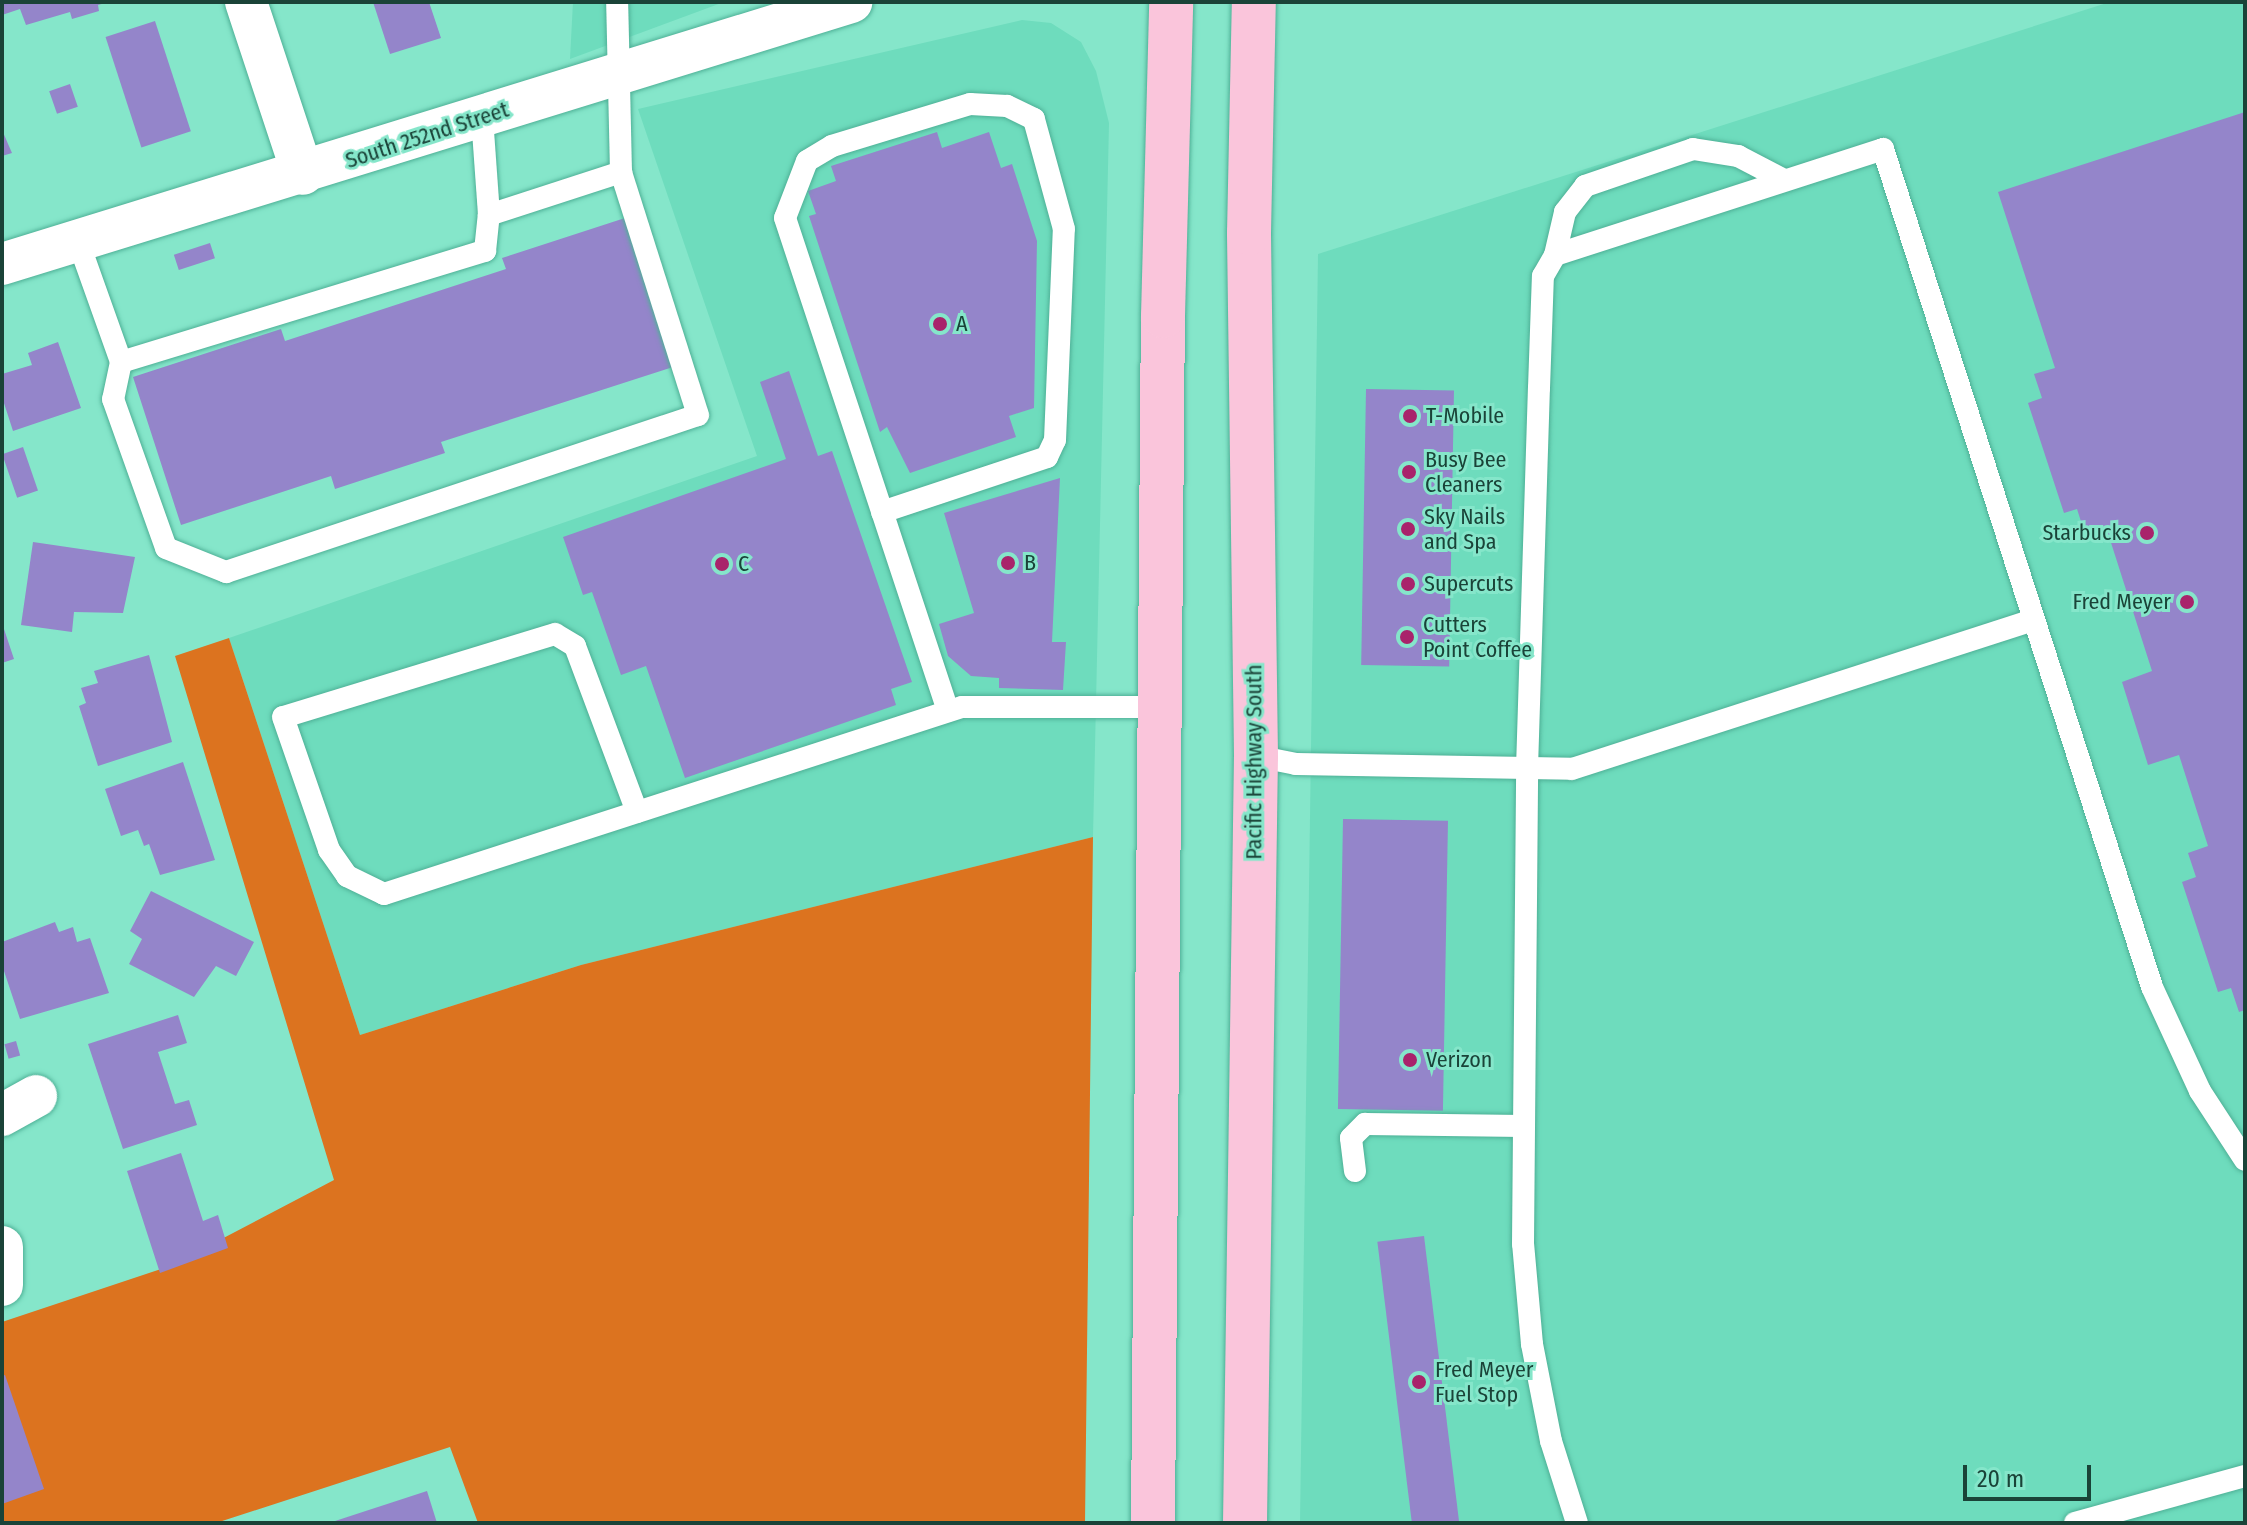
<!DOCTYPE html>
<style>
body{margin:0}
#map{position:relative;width:2247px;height:1525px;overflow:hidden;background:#85e6ca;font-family:"Fira Sans Condensed",sans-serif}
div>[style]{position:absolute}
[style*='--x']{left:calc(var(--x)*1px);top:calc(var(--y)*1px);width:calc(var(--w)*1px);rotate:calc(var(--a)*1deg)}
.built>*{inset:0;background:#6edcbd}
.forest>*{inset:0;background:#dc731f}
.building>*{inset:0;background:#9485ca;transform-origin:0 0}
.roads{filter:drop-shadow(0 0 2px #4eb096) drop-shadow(0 0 2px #4eb096)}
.service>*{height:22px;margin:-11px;padding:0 11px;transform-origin:11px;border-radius:11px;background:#fff}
.minor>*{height:42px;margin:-21px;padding:0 21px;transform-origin:21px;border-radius:21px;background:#fff}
.primary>*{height:44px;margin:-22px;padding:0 22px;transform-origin:22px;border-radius:22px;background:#fac5db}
.dots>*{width:22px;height:22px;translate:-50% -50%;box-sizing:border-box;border:4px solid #85e6ca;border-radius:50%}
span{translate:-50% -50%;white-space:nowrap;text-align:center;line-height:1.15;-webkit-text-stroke:6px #85e6ca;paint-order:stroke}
.street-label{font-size:22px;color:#1a4338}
.poi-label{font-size:22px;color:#1a4338}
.left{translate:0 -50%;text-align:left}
.right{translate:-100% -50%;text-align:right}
.frame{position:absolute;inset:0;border:4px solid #1a4338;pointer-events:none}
.scale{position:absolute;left:1963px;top:1465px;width:128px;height:36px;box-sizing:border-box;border:4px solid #1a4338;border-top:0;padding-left:10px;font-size:24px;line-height:28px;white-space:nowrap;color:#1a4338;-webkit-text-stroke:6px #85e6ca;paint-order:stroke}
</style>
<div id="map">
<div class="built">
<i style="clip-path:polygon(573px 2px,724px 2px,570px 59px)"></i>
<i style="clip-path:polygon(2110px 2px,2245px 2px,2245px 1523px,1300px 1523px,1318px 254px)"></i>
<i style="clip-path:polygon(1022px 20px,1051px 23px,1081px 42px,1096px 71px,1109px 123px,1093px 837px,581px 965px,360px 1035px,229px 638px,757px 456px,638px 109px)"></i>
</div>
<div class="forest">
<i style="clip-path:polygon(229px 638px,360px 1035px,581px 965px,1093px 837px,1085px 1523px,478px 1523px,450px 1447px,216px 1523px,2px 1523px,2px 1322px,170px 1266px,334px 1180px,175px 656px)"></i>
</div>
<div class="building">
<i style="clip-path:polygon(2px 2px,104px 2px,105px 3px,98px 5px,99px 11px,72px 19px,70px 12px,26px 25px,20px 9px,2px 15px)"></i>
<i style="clip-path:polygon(373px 2px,429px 2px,441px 38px,390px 54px)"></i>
<i style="left:155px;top:21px;width:116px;height:52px;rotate:72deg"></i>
<i style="left:70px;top:84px;width:24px;height:22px;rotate:71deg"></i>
<i style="clip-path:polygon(2245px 112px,2245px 1010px,2239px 1012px,2231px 988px,2218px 992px,2182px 882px,2196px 877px,2188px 853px,2208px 846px,2179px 755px,2148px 765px,2122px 682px,2152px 671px,2106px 527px,2085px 534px,2077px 509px,2064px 513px,2028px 403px,2042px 398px,2034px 374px,2055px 368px,1998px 192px)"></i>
<i style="clip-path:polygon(2px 130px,12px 153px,2px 156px)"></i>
<i style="clip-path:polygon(937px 132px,942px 148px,989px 132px,1001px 168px,1012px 164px,1037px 241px,1034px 408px,1009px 416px,1016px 437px,910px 473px,887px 427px,880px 432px,809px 216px,816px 214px,808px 191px,836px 181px,831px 166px)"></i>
<i style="clip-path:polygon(625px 218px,673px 367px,441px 442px,445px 453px,335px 489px,331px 476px,181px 525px,133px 377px,281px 329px,285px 341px,506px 269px,502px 258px)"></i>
<i style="left:210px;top:243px;width:16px;height:38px;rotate:72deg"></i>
<i style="clip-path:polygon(58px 342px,81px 408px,13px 431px,2px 397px,2px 374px,32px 365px,28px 353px)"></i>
<i style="clip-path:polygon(789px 371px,818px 456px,832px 451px,912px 682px,891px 689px,896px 705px,685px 778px,646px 666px,621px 675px,592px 592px,583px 595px,563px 537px,786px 459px,760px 382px)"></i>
<i style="left:1366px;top:389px;width:88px;height:276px;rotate:1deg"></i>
<i style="left:23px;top:447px;width:46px;height:22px;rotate:71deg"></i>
<i style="clip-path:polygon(1060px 478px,1052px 642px,1066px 642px,1063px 690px,999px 688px,999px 678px,971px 676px,948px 656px,939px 624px,974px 613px,944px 513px)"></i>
<i style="clip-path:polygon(33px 542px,135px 557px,123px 613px,74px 612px,72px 632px,21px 625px)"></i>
<i style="clip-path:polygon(2px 623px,14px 659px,2px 663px)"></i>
<i style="clip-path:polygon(149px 655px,172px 742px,98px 766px,79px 706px,86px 703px,81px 688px,98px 683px,94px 671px)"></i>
<i style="clip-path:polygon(183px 762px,215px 860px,160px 875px,149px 844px,144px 846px,138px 830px,121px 836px,105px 789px)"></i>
<i style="left:1343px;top:819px;width:105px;height:290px;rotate:1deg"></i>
<i style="clip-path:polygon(151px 891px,254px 942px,236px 976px,216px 966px,194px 997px,129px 964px,142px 939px,130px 931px)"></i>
<i style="clip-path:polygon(55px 922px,59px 932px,73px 927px,77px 942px,90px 938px,109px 993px,20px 1019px,2px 965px,2px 942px)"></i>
<i style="clip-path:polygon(178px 1015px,187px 1043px,158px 1052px,175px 1104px,189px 1100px,197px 1125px,123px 1149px,88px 1044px)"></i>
<i style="left:16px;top:1041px;width:15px;height:12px;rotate:74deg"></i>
<i style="clip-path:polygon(181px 1153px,203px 1221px,218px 1215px,228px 1248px,160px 1273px,127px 1171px)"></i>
<i style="left:1424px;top:1236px;width:289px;height:47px;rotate:83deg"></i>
<i style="clip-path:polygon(5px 1375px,44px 1489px,2px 1504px,2px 1376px)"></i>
<i style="clip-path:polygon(427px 1491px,437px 1523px,332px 1523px,332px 1522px)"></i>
</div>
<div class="roads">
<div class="service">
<i style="--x:482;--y:117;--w:98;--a:85.9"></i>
<i style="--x:78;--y:241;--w:128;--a:70.4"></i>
<i style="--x:121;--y:362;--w:381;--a:-17"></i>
<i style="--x:485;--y:251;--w:36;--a:-84"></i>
<i style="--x:489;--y:215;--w:139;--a:-18"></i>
<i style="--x:621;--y:172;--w:170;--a:-91.3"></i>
<i style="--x:1555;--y:255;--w:44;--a:-76.9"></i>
<i style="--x:1565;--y:212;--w:33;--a:-52"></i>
<i style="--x:1585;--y:186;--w:114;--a:-18.9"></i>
<i style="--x:1693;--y:149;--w:46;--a:8.8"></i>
<i style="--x:1738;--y:156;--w:52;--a:27.6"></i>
<i style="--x:121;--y:362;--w:38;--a:102"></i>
<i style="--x:113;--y:399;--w:158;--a:70.4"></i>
<i style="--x:166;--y:548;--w:65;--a:21.8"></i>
<i style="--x:226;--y:572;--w:497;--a:-18.4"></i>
<i style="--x:698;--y:415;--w:255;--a:-107.6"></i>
<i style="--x:882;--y:512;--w:174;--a:-18.4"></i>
<i style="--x:1047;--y:457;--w:19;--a:-65"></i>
<i style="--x:1055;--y:440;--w:211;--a:-87.6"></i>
<i style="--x:1064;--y:229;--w:114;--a:-105.3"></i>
<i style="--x:1034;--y:119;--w:30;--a:-154"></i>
<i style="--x:1007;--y:106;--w:37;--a:-177"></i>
<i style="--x:970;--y:104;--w:144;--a:163.1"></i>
<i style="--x:832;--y:146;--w:29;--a:149"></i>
<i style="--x:807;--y:161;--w:61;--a:111.1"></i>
<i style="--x:785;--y:218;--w:519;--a:71.7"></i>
<i style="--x:1256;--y:756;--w:41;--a:11.3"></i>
<i style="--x:1296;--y:764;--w:276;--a:1"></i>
<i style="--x:1572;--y:769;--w:485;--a:-17.9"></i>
<i style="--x:637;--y:812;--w:177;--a:-110.5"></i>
<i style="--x:575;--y:646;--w:23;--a:-149"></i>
<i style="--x:555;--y:634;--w:284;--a:163"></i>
<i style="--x:283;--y:717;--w:141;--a:70.9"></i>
<i style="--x:329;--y:850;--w:32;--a:55"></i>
<i style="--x:347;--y:876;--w:41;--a:25.9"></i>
<i style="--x:384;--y:894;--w:607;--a:-17.93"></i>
<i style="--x:962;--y:707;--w:197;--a:0"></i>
<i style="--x:1355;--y:1171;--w:33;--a:-97"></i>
<i style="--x:1351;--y:1138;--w:20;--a:-45"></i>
<i style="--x:1365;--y:1124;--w:158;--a:0.7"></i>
<i style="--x:1577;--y:1523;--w:86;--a:-107.6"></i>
<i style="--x:1551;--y:1441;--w:99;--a:-101.1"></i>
<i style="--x:1532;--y:1344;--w:100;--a:-95.1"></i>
<i style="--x:1523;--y:1244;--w:476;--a:-89.5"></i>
<i style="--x:1527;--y:768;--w:380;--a:-88.2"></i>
<i style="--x:1539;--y:388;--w:112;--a:-88"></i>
<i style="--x:1543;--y:276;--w:24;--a:-60"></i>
<i style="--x:1555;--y:255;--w:345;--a:-17.9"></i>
<i style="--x:1883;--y:149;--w:880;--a:72.2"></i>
<i style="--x:2152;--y:987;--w:115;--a:65.2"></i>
<i style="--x:2200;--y:1091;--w:82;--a:56.9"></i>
<i style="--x:2075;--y:1523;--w:176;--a:-15.5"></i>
</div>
<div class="minor">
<i style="--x:246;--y:2;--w:181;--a:71.7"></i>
<i style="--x:2;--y:264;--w:889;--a:-17.15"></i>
<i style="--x:2;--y:1115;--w:39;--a:-29"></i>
<i style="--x:2;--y:1247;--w:38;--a:90"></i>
</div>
<div class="primary">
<i style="--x:1153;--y:1523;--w:1207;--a:-89.53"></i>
<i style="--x:1163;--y:316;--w:314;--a:-88.5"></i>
<i style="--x:1245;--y:1523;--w:767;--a:-89.18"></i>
<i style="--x:1256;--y:756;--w:523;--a:-90.77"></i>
<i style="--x:1249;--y:233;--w:231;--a:-88.8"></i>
</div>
</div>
<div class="dots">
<i style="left:940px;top:324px;background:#a9236b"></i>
<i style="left:1410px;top:416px;background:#a9236b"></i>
<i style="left:1409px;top:472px;background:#a9236b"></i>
<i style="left:1408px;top:529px;background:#a9236b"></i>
<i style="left:2147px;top:533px;background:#a9236b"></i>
<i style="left:1008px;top:563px;background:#a9236b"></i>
<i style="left:722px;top:564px;background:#a9236b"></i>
<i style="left:1408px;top:584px;background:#a9236b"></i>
<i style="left:2187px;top:602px;background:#a9236b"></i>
<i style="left:1407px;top:637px;background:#a9236b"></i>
<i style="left:1410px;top:1060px;background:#a9236b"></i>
<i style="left:1419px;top:1382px;background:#a9236b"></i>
</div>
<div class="street-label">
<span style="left:427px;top:135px;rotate:-18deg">South 252nd Street</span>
<span style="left:1254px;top:762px;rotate:-90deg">Pacific Highway South</span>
</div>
<div class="poi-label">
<span class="left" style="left:956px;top:324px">A</span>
<span class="left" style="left:1426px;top:416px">T-Mobile</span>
<span class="left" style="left:1425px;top:472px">Busy Bee<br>Cleaners</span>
<span class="left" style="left:1424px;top:529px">Sky Nails<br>and Spa</span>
<span class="right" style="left:2131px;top:533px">Starbucks</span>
<span class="left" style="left:1024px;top:563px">B</span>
<span class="left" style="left:738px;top:564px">C</span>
<span class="left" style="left:1424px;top:584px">Supercuts</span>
<span class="right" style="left:2171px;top:602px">Fred Meyer</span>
<span class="left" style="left:1423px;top:637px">Cutters<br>Point Coffee</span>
<span class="left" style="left:1426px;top:1060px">Verizon</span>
<span class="left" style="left:1435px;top:1382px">Fred Meyer<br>Fuel Stop</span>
</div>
<div class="frame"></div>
<div class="scale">20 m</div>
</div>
